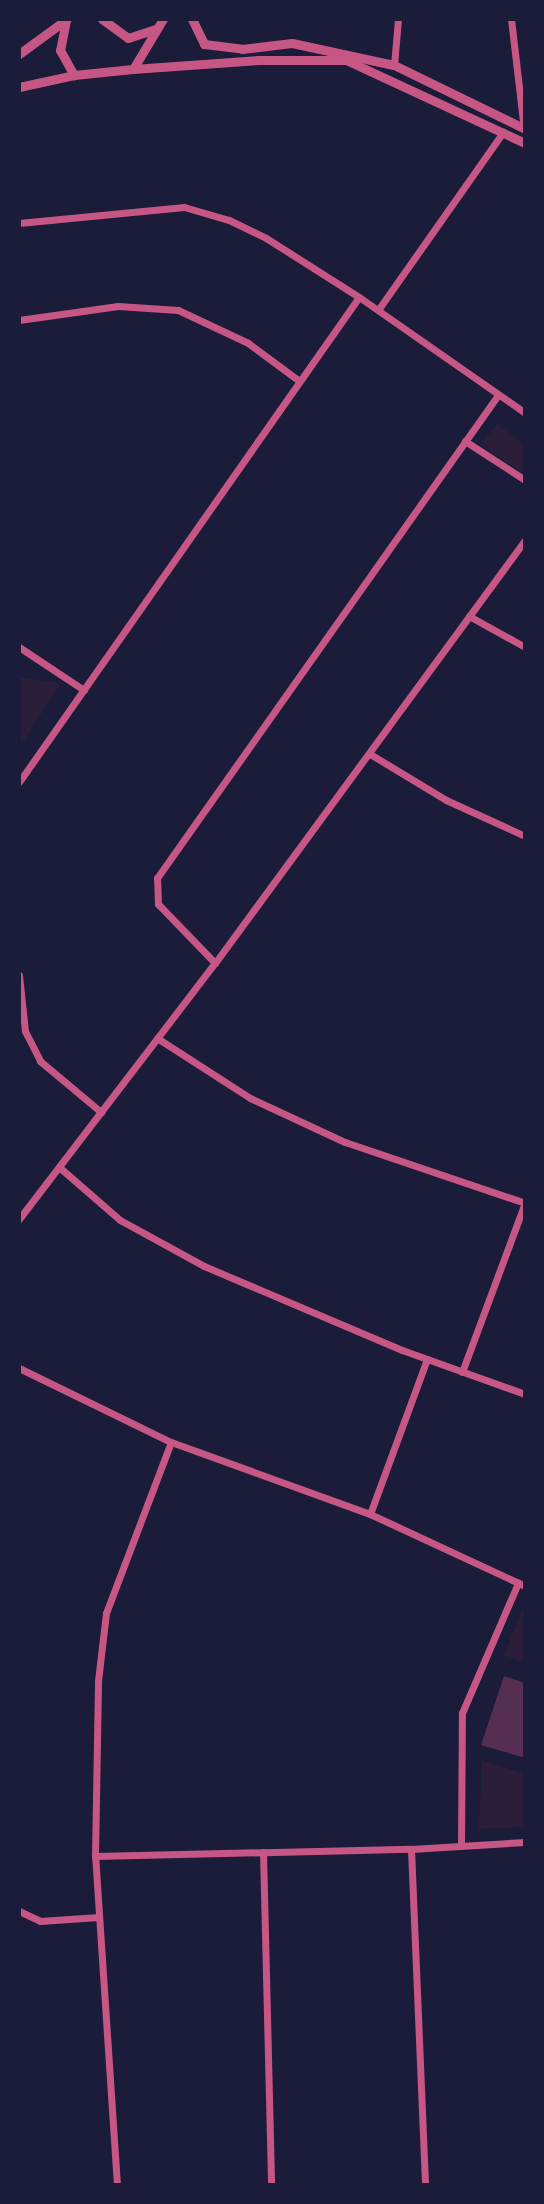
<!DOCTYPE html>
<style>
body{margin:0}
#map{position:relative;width:544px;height:2204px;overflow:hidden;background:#1b1b3a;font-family:Georgia,serif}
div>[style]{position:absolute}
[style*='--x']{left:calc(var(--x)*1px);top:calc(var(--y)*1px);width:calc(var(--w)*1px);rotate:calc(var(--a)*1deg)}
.green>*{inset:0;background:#2a1e3b}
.building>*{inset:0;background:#542f53}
.minor>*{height:7px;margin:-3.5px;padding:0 3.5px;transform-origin:3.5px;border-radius:3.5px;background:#c65784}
.tertiary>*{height:9px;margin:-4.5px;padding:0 4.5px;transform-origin:4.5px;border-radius:4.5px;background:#c65784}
span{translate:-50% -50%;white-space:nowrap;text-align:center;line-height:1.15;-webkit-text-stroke:7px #1b1b3a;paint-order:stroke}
.frame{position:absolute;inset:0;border:21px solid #1b1b3a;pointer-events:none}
</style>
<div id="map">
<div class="green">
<i style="clip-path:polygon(497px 424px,525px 445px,525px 475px,480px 444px)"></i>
<i style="clip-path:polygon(19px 677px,61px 683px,19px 748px)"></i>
<i style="clip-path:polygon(522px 1610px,525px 1612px,525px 1663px,504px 1655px)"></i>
<i style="clip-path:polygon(482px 1760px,525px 1774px,525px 1827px,479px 1829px)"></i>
</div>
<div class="building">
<i style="clip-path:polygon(504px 1676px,525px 1683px,525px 1758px,481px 1745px)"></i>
</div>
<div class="minor">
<i style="--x:511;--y:19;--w:111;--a:83.3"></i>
<i style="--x:394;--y:65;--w:46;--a:-85"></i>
<i style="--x:19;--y:223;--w:166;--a:-5.5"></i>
<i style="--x:184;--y:207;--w:47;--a:16.1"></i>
<i style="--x:229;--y:220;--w:41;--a:25.9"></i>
<i style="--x:266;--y:238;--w:110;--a:32.4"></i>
<i style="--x:359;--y:297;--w:203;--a:34.9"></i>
<i style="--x:378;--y:310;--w:218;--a:-54.9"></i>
<i style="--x:19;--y:320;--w:100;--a:-8"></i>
<i style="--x:118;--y:306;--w:60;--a:3.8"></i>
<i style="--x:178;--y:310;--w:77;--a:25.2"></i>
<i style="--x:248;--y:343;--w:62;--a:36.5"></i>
<i style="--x:465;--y:441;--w:72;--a:33"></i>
<i style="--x:469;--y:616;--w:64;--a:29"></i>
<i style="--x:19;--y:647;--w:78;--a:33.5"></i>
<i style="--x:370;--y:754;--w:89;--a:31.2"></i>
<i style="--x:446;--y:800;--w:87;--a:24.5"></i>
<i style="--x:19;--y:782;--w:592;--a:-54.97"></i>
<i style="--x:215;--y:963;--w:82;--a:-134"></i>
<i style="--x:158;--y:904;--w:26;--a:-92"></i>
<i style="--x:157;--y:878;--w:591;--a:-54.78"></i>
<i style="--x:19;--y:975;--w:56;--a:83.9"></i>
<i style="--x:25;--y:1031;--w:34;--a:63"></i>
<i style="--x:40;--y:1061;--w:80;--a:39.9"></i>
<i style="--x:157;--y:1038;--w:111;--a:32.8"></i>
<i style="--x:250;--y:1098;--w:105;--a:24.9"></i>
<i style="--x:345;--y:1142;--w:190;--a:18.7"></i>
<i style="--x:59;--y:1167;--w:81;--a:41"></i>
<i style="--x:120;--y:1220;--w:96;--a:28.7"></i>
<i style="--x:204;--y:1266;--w:215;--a:23"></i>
<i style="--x:402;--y:1350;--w:131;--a:19.7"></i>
<i style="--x:19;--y:1219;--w:322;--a:-52.6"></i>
<i style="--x:215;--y:963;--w:524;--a:-53.76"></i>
<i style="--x:19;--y:1368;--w:169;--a:26"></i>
<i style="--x:171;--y:1442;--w:212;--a:19.9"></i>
<i style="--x:370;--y:1514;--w:171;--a:24.9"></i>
<i style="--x:462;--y:1372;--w:180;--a:-69.6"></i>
<i style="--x:370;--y:1514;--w:165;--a:-69.8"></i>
<i style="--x:461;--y:1846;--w:133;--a:-89.6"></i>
<i style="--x:462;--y:1713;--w:142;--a:-66.7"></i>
<i style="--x:411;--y:1849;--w:336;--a:87.6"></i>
<i style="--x:263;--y:1852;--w:333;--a:88.6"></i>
<i style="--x:95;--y:1856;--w:316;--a:-1.3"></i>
<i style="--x:411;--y:1849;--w:114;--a:-3.5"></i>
<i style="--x:19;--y:1911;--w:23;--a:25"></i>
<i style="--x:40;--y:1921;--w:59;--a:-3.9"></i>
<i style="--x:117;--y:2185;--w:330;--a:-93.8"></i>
<i style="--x:95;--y:1856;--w:175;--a:-89"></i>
<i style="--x:98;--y:1681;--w:68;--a:-83.3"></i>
<i style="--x:106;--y:1613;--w:183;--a:-69.2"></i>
</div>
<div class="tertiary">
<i style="--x:102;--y:19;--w:32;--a:36"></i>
<i style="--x:128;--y:38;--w:29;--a:-18"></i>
<i style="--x:192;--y:19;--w:28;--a:64"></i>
<i style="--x:204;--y:44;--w:38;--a:7"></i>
<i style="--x:242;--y:49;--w:50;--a:-6.8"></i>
<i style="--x:292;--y:43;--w:104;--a:12.2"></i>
<i style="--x:394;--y:65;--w:146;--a:26"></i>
<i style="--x:66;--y:20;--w:31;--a:101"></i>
<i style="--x:60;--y:50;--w:29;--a:61"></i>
<i style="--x:19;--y:54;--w:59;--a:-36.1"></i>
<i style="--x:133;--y:69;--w:58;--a:-59"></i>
<i style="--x:19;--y:87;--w:56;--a:-12.3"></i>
<i style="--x:74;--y:75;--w:59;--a:-5.8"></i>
<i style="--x:133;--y:69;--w:126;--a:-4.1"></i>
<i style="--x:259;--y:60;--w:87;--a:0"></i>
<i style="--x:346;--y:60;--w:197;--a:24.9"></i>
</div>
<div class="frame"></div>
</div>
